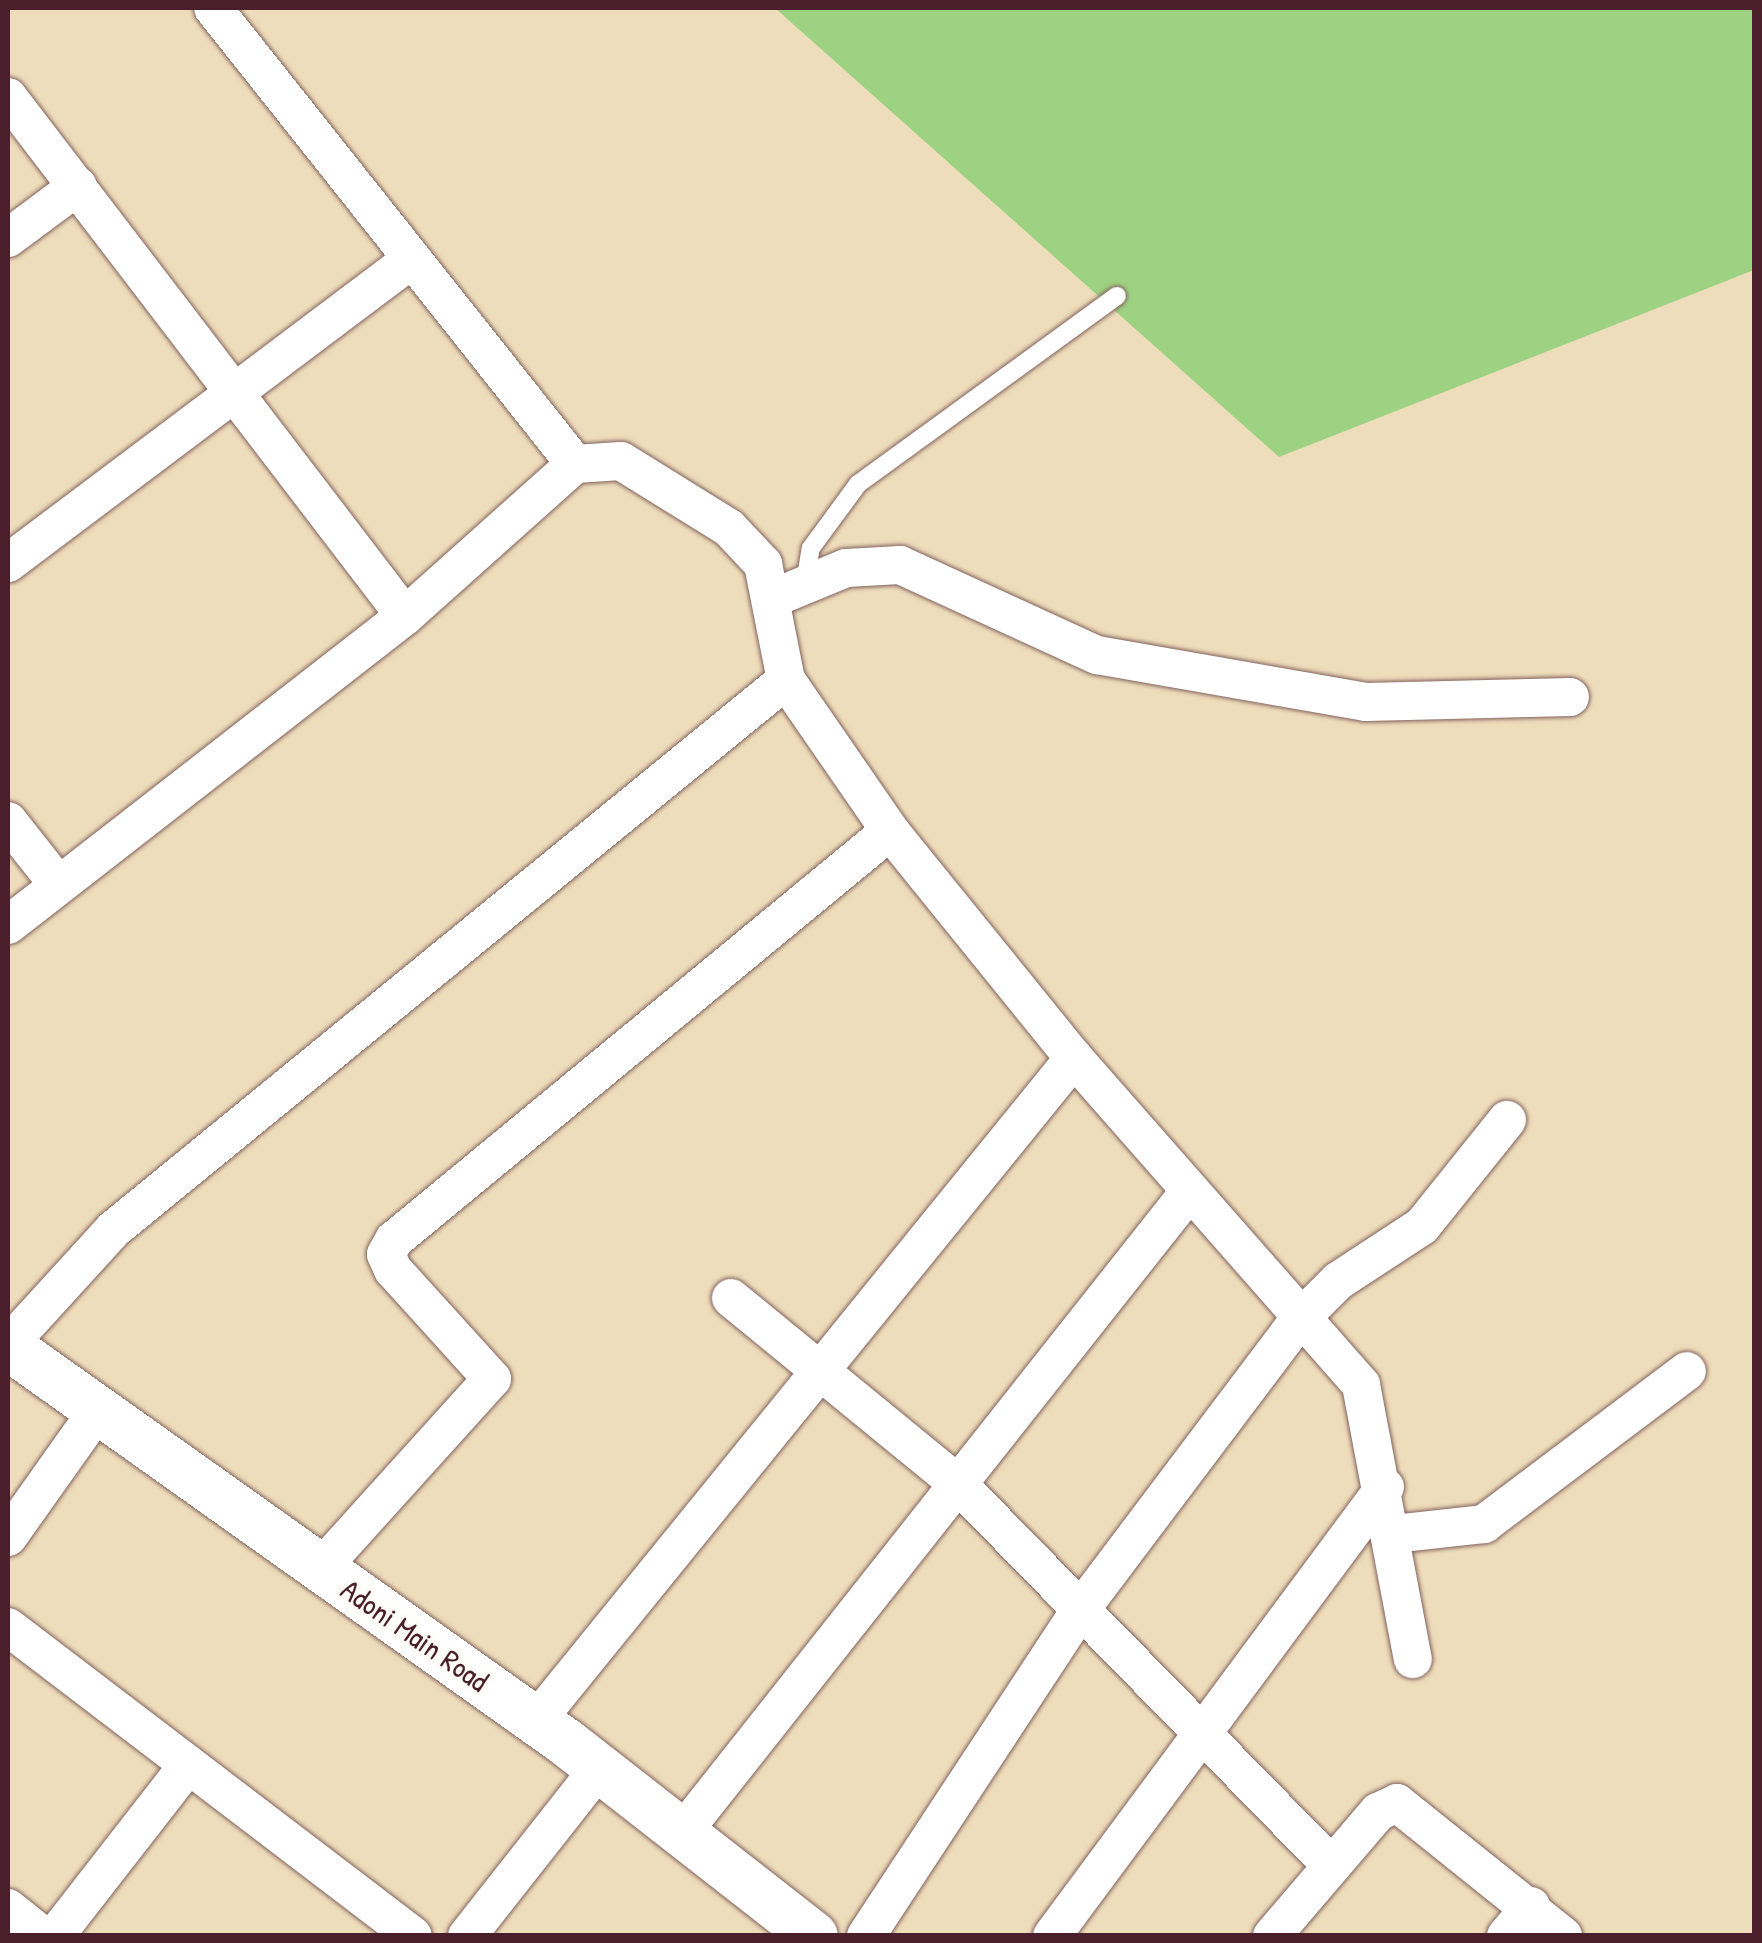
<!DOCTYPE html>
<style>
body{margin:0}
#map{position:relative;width:1762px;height:1943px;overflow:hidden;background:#edb;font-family:"Patrick Hand",sans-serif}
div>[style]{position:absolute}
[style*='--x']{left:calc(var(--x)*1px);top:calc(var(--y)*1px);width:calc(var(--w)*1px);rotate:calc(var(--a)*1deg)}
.green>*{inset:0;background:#9ed283}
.roads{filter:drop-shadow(0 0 2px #83625d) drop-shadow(0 0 2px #83625d)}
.service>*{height:18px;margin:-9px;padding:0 9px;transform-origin:9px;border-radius:9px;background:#fff}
.minor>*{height:38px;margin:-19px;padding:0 19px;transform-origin:19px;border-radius:19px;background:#fff}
.tertiary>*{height:48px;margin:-24px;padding:0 24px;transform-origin:24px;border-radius:24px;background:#fff}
span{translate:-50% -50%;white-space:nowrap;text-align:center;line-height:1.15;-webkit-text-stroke:8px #fdfcf7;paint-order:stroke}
.street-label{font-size:30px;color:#4a1f2b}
.frame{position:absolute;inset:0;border:10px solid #4a1f2b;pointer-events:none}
</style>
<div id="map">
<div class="green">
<i style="clip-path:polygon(775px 8px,1754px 8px,1754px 270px,1279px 457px)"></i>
</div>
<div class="roads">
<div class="service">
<i style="--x:805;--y:584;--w:36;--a:-81"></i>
<i style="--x:811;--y:548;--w:79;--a:-53.7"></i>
<i style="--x:858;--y:484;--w:320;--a:-36"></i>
</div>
<div class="minor">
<i style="--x:8;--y:97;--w:653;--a:52.59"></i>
<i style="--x:8;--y:238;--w:87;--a:-36.6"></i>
<i style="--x:575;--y:464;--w:46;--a:-3.7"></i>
<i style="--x:621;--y:461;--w:127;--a:31.8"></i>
<i style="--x:729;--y:528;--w:50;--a:46.6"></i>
<i style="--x:763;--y:564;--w:118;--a:78.8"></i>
<i style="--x:786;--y:680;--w:183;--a:55.4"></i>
<i style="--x:890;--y:831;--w:292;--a:51"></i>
<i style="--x:1074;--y:1058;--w:435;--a:48.7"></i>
<i style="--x:1361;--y:1385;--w:279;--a:79.3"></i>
<i style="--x:8;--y:563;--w:501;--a:-36.96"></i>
<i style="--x:776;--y:597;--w:76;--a:-22.5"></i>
<i style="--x:846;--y:568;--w:54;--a:-3.2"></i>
<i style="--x:900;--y:565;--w:217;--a:24.6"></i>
<i style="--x:1097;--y:655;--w:273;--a:9.9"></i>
<i style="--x:1366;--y:702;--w:204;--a:-1.4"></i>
<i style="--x:8;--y:821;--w:79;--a:51.7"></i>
<i style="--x:8;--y:925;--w:503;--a:-37.89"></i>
<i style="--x:405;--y:616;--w:228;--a:-41.8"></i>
<i style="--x:575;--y:464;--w:582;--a:-128.44"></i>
<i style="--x:731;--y:1298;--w:291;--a:39.3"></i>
<i style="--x:956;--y:1482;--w:535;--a:45.61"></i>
<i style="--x:8;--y:1345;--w:157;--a:-47.6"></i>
<i style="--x:114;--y:1229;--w:868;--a:-39.25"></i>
<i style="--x:1393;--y:1534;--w:92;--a:-6.3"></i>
<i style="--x:1484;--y:1524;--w:254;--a:-37"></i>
<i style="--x:8;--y:1537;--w:156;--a:-54.7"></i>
<i style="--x:321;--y:1568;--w:255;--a:-47.9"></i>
<i style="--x:492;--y:1379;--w:147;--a:-132.2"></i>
<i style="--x:393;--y:1270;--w:17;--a:-114"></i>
<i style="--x:386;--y:1254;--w:16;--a:-60"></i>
<i style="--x:394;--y:1240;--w:643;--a:-39.51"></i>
<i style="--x:8;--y:1627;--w:509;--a:37.34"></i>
<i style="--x:536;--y:1721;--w:854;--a:-50.94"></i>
<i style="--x:682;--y:1833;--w:817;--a:-51.66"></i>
<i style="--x:8;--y:1908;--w:45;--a:38.7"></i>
<i style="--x:55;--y:1936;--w:217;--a:-52.1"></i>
<i style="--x:467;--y:1936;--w:214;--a:-51.8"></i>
<i style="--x:866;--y:1936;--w:386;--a:-56.7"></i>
<i style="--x:1078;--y:1613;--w:367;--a:-53"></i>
<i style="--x:1299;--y:1320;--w:55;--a:-45"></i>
<i style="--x:1338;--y:1281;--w:100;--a:-33.2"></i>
<i style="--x:1422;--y:1226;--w:136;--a:-51.3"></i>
<i style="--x:1052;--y:1936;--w:559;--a:-53.44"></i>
<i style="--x:1272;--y:1936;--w:163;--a:-49.5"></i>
<i style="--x:1378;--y:1812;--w:21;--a:-25"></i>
<i style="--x:1397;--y:1803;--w:213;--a:38.7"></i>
<i style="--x:1506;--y:1936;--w:39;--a:-50"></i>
</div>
<div class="tertiary">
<i style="--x:8;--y:1346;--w:686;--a:35.38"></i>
<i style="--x:567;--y:1743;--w:313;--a:38"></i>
</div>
</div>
<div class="street-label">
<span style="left:415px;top:1635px;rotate:35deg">Adoni Main Road</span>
</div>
<div class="frame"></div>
</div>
